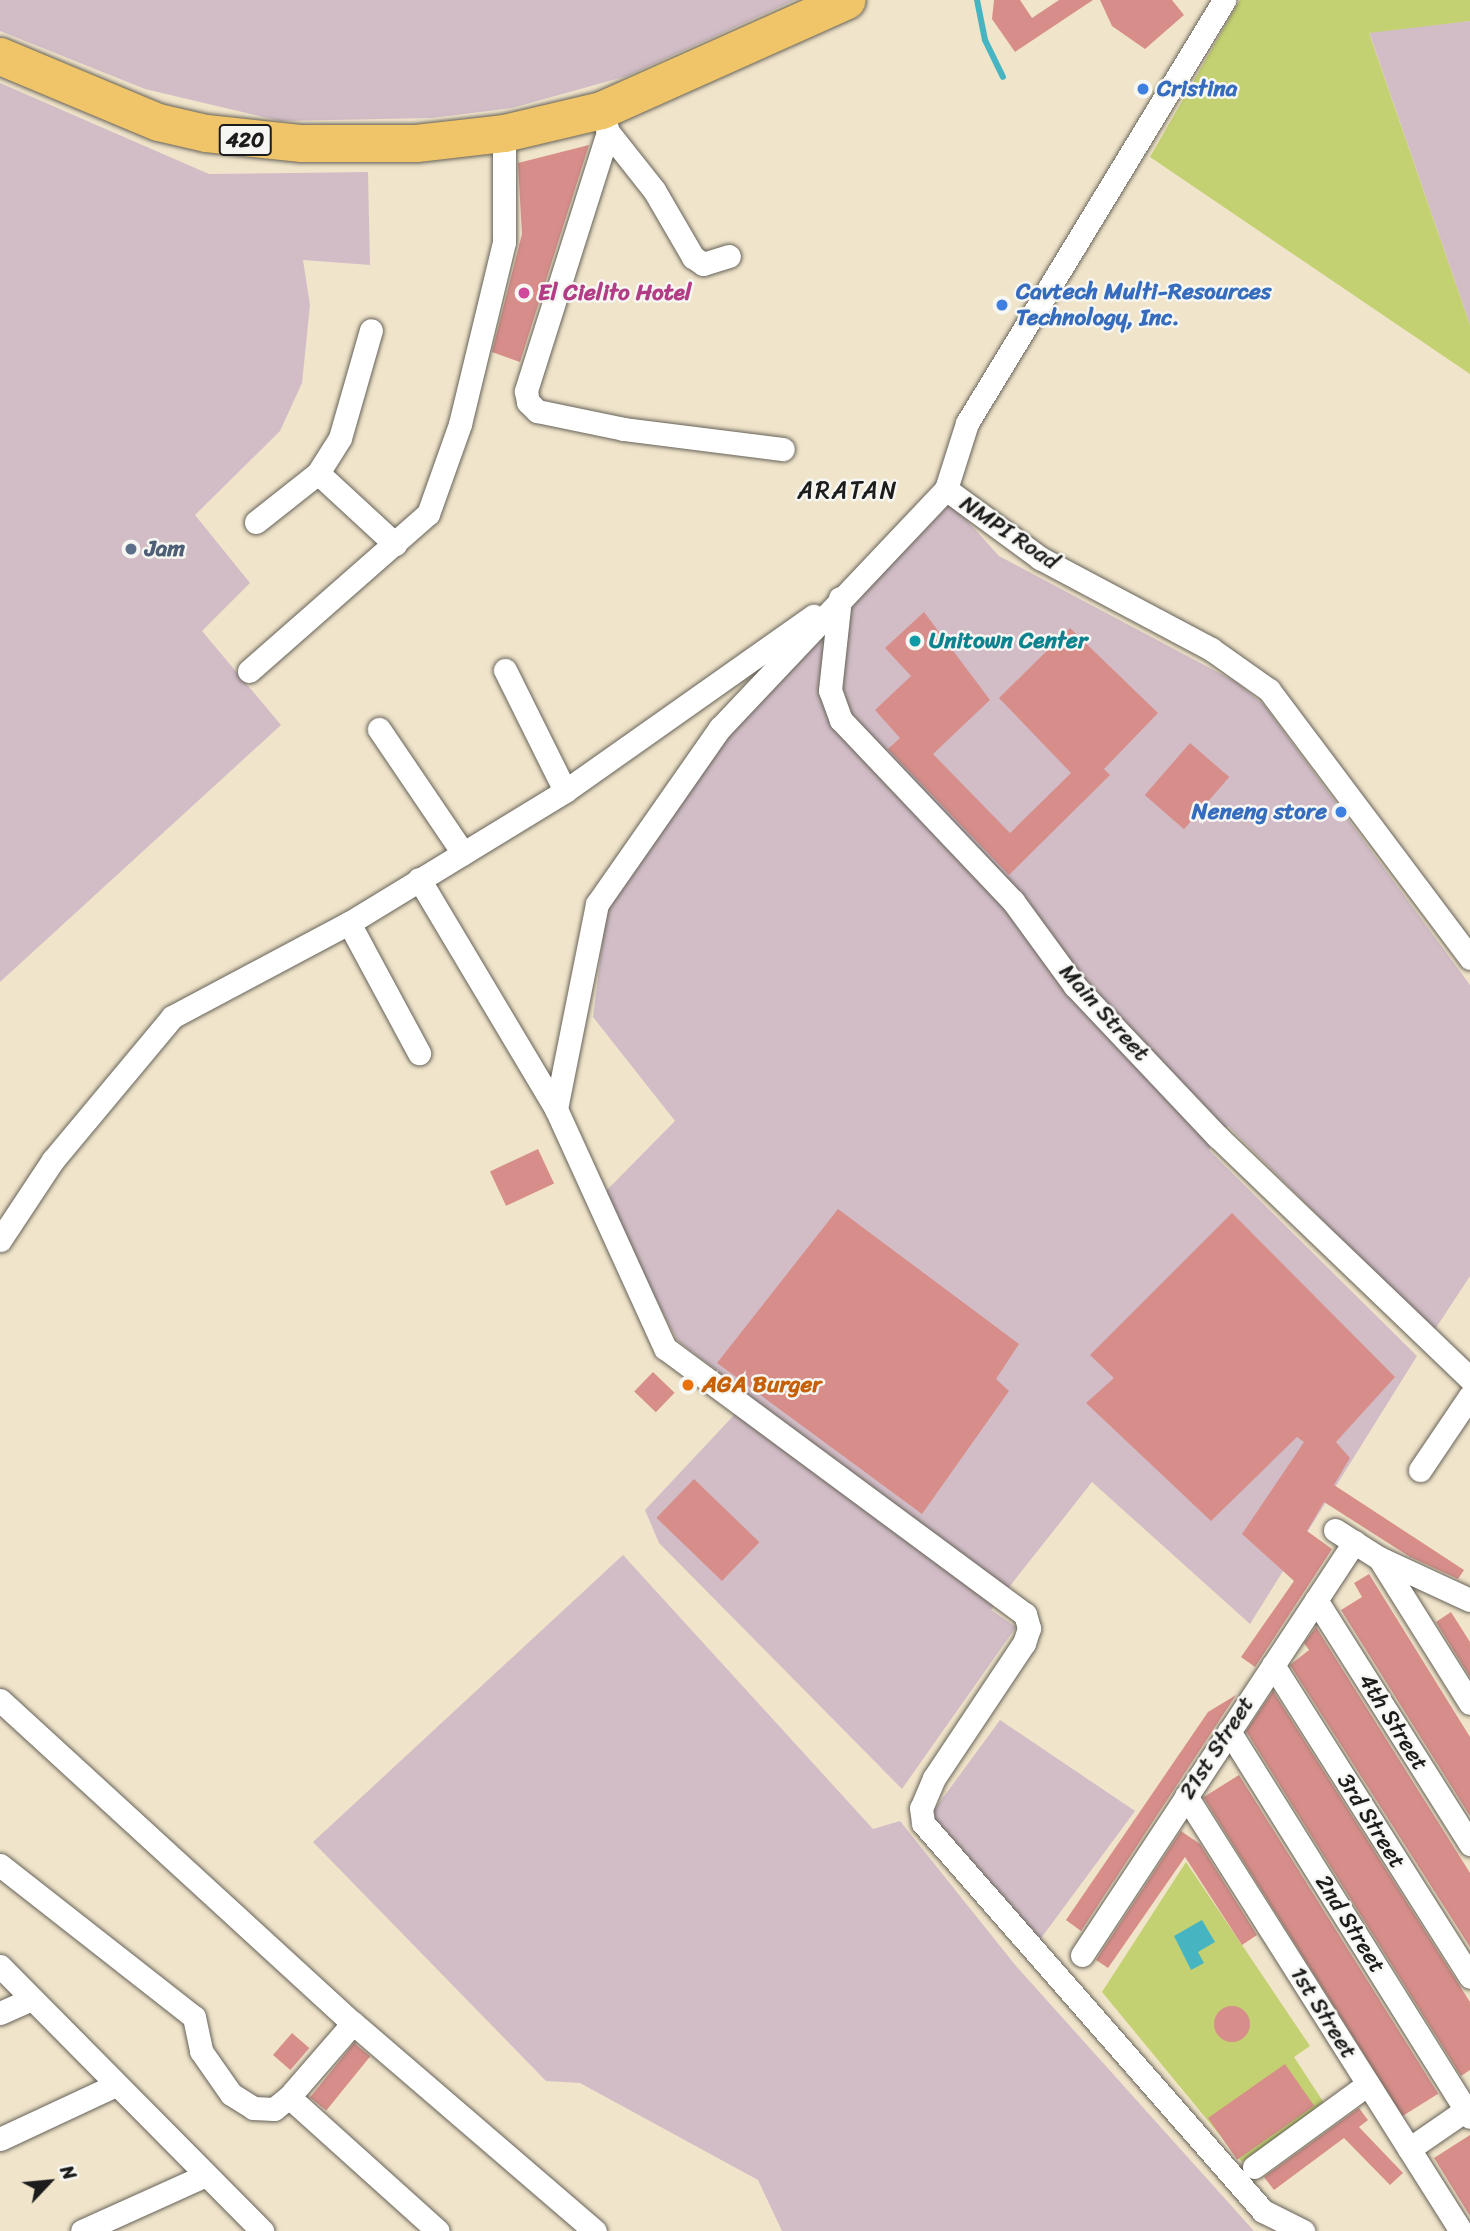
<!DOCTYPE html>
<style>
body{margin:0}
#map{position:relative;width:1470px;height:2231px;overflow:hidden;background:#f0e4ca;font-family:Sriracha,sans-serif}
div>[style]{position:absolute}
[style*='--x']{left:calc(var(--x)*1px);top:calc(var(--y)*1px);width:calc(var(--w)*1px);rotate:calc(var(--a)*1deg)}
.industrial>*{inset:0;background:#d2bdc7}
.green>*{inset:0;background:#c4d172}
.water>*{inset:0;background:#46b4c1}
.stream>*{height:6px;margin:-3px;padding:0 3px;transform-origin:3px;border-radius:3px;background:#46b4c1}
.building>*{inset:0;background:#d78e8a;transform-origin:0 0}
.round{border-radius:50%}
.roads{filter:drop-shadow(0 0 2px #666259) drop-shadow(0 0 2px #666259)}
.street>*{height:23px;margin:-11.5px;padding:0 11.5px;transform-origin:11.5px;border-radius:11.5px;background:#fff}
.primary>*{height:37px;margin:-18.5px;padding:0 18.5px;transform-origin:18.5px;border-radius:18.5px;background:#f0c469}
.dots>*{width:19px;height:19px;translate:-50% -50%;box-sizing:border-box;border:4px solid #f6f6f2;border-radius:50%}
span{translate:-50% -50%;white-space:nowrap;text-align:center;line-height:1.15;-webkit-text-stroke:5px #f6f6f2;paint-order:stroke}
.shield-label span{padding:2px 5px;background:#f6f6f2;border:2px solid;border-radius:5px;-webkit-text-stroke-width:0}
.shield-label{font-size:21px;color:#1c1c1c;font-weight:700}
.shop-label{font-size:23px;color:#366cbe;font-weight:700}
.left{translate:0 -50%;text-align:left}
.right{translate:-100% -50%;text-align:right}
.hotel-label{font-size:23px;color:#b23c85;font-weight:700}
.street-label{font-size:23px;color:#1c1c1c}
.service-label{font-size:23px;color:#4e5e75;font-weight:700}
.culture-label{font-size:23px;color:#0d838f;font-weight:700}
.food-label{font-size:23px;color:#c56008;font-weight:700}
.neighbourhood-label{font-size:24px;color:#1c1c1c;letter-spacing:2px}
.north{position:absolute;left:14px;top:2147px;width:70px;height:70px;-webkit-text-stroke:5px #f6f6f2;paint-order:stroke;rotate:64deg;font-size:19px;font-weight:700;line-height:28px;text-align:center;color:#1c1c1c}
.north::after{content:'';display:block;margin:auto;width:24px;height:32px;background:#1c1c1c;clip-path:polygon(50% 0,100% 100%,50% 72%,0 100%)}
</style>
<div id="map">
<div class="industrial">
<i style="clip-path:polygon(0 0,795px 0,627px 76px,512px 108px,432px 118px,280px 121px,145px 89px,0 31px)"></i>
<i style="clip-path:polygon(1470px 21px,1470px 325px,1369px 32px)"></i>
<i style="clip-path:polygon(0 83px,209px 174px,368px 172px,370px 265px,303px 260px,310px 305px,302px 383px,280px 431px,195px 515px,250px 583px,202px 631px,281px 725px,0 982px)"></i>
<i style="clip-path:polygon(951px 503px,999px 556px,1236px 682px,1264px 705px,1470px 985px,1470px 1276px,1434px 1331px,1228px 1126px,1209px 1150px,1417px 1356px,1250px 1624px,1092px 1482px,991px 1610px,1016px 1627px,902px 1789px,659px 1543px,645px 1510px,751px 1397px,677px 1340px,602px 1195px,675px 1121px,593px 1017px,607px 906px,733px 728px)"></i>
<i style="clip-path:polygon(623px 1555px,873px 1829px,900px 1821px,1016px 1966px,1254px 2231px,782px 2231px,758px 2180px,580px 2083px,546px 2081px,313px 1842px)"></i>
<i style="clip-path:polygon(1000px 1720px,1135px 1811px,1036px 1945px,931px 1814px)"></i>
</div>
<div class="green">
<i style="clip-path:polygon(1240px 0,1470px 0,1470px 21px,1369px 33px,1470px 325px,1470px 374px,1150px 157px)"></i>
<i style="clip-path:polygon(1186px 1862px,1310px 2046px,1294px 2057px,1324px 2103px,1242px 2162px,1102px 1992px)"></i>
</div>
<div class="water">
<i style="clip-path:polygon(1202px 1920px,1215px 1942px,1198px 1952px,1204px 1963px,1191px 1970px,1174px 1936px)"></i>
</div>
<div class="stream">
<i style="--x:977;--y:0;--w:41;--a:78.7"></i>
<i style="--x:985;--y:40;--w:41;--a:64.1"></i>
</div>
<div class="building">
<i style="clip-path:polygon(994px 0,1020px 0,1032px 18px,1059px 0,1093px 0,1015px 52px,992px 19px)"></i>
<i style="clip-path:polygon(1100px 0,1172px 0,1184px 15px,1145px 49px,1112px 26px)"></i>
<i style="clip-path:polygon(589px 145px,520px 362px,492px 352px,522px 234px,518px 163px)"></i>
<i style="clip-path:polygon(924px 612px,990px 700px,933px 754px,1010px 833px,1071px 773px,999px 698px,1070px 628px,1158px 713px,1104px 769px,1110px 775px,1009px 875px,888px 749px,900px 738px,875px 710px,911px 676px,885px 648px)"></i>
<i style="left:1190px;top:743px;width:52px;height:69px;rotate:41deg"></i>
<i style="left:538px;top:1149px;width:38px;height:53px;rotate:65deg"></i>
<i style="clip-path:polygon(838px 1209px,1019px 1344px,996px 1379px,1009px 1391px,922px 1514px,717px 1363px)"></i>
<i style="clip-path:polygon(1232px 1213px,1395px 1377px,1336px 1442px,1350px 1458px,1334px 1485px,1464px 1570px,1458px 1579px,1410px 1557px,1324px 1502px,1307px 1531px,1332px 1549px,1255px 1667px,1241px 1657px,1294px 1581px,1242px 1534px,1304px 1442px,1297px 1437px,1211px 1521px,1086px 1403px,1114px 1378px,1090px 1355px)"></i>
<i style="left:653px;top:1372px;width:30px;height:27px;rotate:44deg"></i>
<i style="left:694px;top:1479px;width:91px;height:54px;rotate:44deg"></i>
<i style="clip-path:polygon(1369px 1574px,1470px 1737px,1470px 1816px,1341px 1610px,1362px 1597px,1354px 1583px)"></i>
<i style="clip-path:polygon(1451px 1612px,1470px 1642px,1470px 1677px,1436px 1622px)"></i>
<i style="clip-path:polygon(1316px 1627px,1470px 1873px,1470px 1947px,1290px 1665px,1309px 1650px,1304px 1643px)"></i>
<i style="clip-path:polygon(1273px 1691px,1470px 2002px,1470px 2070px,1461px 2076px,1246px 1731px)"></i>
<i style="clip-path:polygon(1236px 1695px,1081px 1931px,1066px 1920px,1208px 1712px)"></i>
<i style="left:1239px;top:1775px;width:376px;height:42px;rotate:58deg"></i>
<i style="clip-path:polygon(1181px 1831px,1200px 1844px,1257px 1935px,1242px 1945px,1185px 1857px,1108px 1968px,1096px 1960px)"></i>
<i class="round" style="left:1214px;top:2006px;width:36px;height:36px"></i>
<i style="left:292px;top:2033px;width:23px;height:29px;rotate:41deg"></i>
<i style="left:354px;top:2043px;width:21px;height:70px;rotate:39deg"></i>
<i style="left:1285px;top:2064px;width:51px;height:94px;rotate:55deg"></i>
<i style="clip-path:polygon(1359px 2108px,1368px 2120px,1359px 2127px,1403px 2173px,1390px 2185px,1344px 2138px,1274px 2190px,1264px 2177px)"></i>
<i style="clip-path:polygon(1470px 2135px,1470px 2216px,1434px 2158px)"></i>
</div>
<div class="roads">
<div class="street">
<i style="--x:601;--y:110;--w:23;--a:72"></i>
<i style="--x:608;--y:132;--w:272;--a:107.6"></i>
<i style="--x:526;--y:391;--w:11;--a:80"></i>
<i style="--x:528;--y:402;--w:13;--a:45"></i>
<i style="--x:537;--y:411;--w:89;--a:11.7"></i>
<i style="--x:624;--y:429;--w:160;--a:7.2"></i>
<i style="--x:608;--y:132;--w:74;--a:51.6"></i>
<i style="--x:654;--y:190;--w:78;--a:59.8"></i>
<i style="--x:693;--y:257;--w:12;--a:35"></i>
<i style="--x:703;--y:264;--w:27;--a:-17"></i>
<i style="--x:318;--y:473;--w:41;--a:-57.8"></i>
<i style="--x:340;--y:438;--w:112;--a:-74"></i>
<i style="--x:946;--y:489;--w:117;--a:36.3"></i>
<i style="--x:1040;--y:558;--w:194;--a:28"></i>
<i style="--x:1211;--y:649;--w:71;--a:35.3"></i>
<i style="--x:1269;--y:690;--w:335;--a:53.1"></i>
<i style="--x:256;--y:522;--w:79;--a:-38.3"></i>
<i style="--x:318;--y:473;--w:105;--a:42.7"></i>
<i style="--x:840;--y:598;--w:93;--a:96.2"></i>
<i style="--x:830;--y:690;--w:32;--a:70"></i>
<i style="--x:841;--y:720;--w:250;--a:46.5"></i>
<i style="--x:1013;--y:901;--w:105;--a:53.9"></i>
<i style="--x:1075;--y:986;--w:207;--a:46.6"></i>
<i style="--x:1217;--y:1136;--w:351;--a:43.8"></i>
<i style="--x:505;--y:670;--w:135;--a:63.6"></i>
<i style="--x:249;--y:671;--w:238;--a:-41.3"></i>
<i style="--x:428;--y:514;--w:96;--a:-70.4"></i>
<i style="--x:460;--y:424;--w:187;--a:-76.4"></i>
<i style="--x:504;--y:242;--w:109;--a:-90"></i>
<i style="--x:379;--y:729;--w:150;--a:55.9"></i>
<i style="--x:419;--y:879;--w:268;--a:59.2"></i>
<i style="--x:556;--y:1109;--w:263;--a:65.5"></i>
<i style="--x:665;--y:1348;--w:448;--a:36.5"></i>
<i style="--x:1025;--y:1614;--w:15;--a:74"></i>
<i style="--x:1029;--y:1628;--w:16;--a:108"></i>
<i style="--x:1024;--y:1643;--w:162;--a:123.7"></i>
<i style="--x:934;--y:1778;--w:33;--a:113"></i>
<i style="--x:921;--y:1808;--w:15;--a:82"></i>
<i style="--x:923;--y:1823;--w:516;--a:48.77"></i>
<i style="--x:1263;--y:2211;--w:45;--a:26.6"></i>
<i style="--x:349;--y:923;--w:148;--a:61.7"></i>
<i style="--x:556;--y:1109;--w:209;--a:-78.7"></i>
<i style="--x:597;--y:904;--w:215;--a:-55.1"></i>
<i style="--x:720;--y:728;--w:329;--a:-46.6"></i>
<i style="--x:946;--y:489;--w:69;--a:-72.3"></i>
<i style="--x:967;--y:423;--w:495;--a:-58.7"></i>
<i style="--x:0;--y:1240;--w:96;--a:-56.5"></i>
<i style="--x:53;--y:1160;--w:186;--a:-50.2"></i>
<i style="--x:172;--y:1017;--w:200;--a:-28"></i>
<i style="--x:349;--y:923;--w:253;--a:-31.4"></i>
<i style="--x:565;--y:791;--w:304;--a:-35.2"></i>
<i style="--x:1420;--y:1470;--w:89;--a:-56"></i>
<i style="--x:1335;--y:1530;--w:52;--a:32.5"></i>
<i style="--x:1379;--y:1558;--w:100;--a:24.8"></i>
<i style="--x:1379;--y:1558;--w:171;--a:57.9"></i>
<i style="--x:1316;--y:1600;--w:289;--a:57.7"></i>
<i style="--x:1273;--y:1665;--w:369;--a:57.7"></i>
<i style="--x:0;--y:1700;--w:478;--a:42.5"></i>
<i style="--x:353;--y:2023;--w:319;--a:40.7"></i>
<i style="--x:1229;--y:1731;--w:455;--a:58"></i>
<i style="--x:1186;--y:1796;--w:515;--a:57.7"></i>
<i style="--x:0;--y:1865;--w:246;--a:38.1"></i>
<i style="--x:194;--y:2017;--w:35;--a:78"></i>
<i style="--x:201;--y:2051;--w:52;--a:55.1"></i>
<i style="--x:231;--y:2094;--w:26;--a:32"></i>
<i style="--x:253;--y:2108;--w:21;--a:3"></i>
<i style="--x:274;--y:2109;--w:19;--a:-39"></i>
<i style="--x:1082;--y:1955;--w:495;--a:-56.6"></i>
<i style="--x:0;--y:1966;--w:373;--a:45.3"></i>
<i style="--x:0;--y:2013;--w:34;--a:-24"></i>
<i style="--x:353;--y:2023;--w:98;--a:130.9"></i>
<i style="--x:289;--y:2097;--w:200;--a:42"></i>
<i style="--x:0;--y:2139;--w:128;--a:-25"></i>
<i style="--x:1409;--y:2149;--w:74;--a:-34.5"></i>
<i style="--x:1254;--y:2167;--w:141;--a:-36.1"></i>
<i style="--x:82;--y:2231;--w:134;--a:-24.3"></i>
</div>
<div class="primary">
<i style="--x:0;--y:56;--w:171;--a:22.7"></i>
<i style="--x:158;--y:122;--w:49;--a:12.9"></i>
<i style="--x:206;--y:133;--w:96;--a:6"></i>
<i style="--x:301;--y:143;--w:115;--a:0"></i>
<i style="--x:416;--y:143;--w:89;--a:-6.5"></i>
<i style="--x:504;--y:133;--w:100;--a:-13.3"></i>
<i style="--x:601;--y:110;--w:269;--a:-24.1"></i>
</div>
</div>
<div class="dots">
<i style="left:1143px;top:89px;background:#3f7fe0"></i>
<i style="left:524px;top:293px;background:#d1479c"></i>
<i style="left:1002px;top:305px;background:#3f7fe0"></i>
<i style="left:131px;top:549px;background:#5c6f8a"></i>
<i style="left:915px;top:641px;background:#0f9aa8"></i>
<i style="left:1341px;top:812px;background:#3f7fe0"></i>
<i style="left:688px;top:1385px;background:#e8710a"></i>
</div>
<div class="shield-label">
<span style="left:245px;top:140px">420</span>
</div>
<div class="shop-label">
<span class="left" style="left:1157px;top:89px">Cristina</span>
<span class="left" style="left:1016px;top:305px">Cavtech Multi-Resources<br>Technology, Inc.</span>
<span class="right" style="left:1327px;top:812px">Neneng store</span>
</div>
<div class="hotel-label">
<span class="left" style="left:538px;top:293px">El Cielito Hotel</span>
</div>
<div class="street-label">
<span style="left:1009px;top:533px;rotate:34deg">NMPI Road</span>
<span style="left:1104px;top:1013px;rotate:48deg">Main Street</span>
<span style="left:1393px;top:1722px;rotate:58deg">4th Street</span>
<span style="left:1217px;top:1748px;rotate:-57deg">21st Street</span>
<span style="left:1371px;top:1821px;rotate:58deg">3rd Street</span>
<span style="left:1350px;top:1924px;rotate:58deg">2nd Street</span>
<span style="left:1323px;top:2013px;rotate:58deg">1st Street</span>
</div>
<div class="service-label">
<span class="left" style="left:145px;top:549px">Jam</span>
</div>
<div class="culture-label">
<span class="left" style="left:929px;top:641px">Unitown Center</span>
</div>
<div class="food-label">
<span class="left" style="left:702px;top:1385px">AGA Burger</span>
</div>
<div class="neighbourhood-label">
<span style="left:848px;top:491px">ARATAN</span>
</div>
<div class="north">N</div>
</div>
